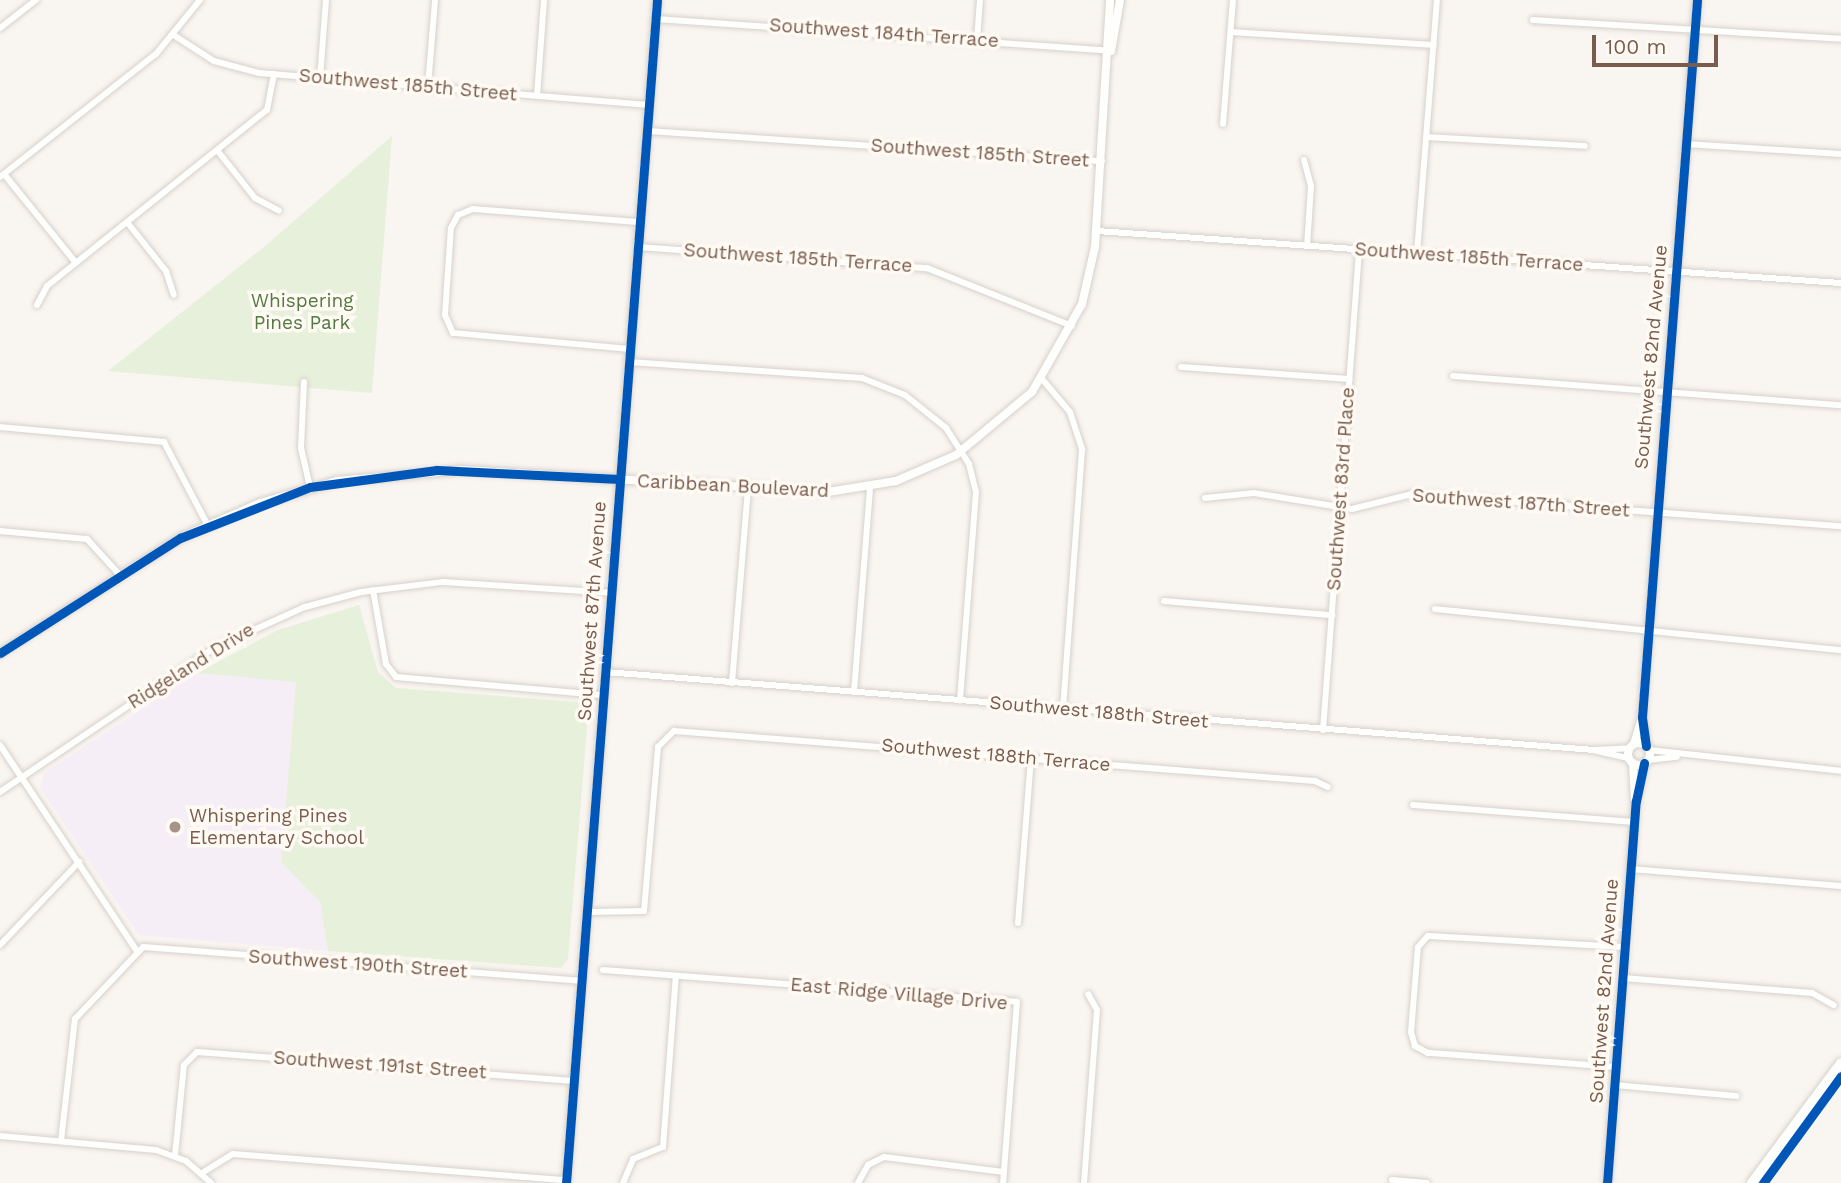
<!DOCTYPE html>
<style>
body{margin:0}
#map{position:relative;width:1841px;height:1183px;overflow:hidden;background:#f9f5f0;font-family:"Work Sans",sans-serif}
div>[style]{position:absolute}
[style*='--x']{left:calc(var(--x)*1px);top:calc(var(--y)*1px);width:calc(var(--w)*1px);rotate:calc(var(--a)*1deg)}
.education>*{inset:0;background:#f6eef6}
.green>*{inset:0;background:#e7f0db}
.roads{filter:drop-shadow(0 0 2px #d7d1cb) drop-shadow(0 0 2px #d7d1cb)}
.minor>*{height:6px;margin:-3px;padding:0 3px;transform-origin:3px;border-radius:3px;background:#fefefd}
.tertiary>*{height:8px;margin:-4px;padding:0 4px;transform-origin:4px;border-radius:4px;background:#fefefd}
.tertiary>.ring{margin:-4px;padding:0;box-sizing:content-box;background:none;border:8px solid #fefefd;border-radius:50%}
.secondary>*{height:10px;margin:-5px;padding:0 5px;transform-origin:5px;border-radius:5px;background:#fefefd}
.cycleway>*{height:9px;margin:-4.5px;padding:0 4.5px;transform-origin:4.5px;border-radius:4.5px;background:#0057b8}
.dots>*{width:19px;height:19px;translate:-50% -50%;box-sizing:border-box;border:4px solid #fffaf3;border-radius:50%}
span{translate:-50% -50%;white-space:nowrap;text-align:center;line-height:1.15;-webkit-text-stroke:7px #fffaf3;paint-order:stroke}
.street-label{font-size:19px;color:#7a5c4d}
.park-label{font-size:19px;color:#537a41}
.poi-label{font-size:19px;color:#7a5c4d}
.left{translate:0 -50%;text-align:left}
.scale{position:absolute;left:1592px;top:35px;width:126px;height:32px;box-sizing:border-box;border:4px solid #7a5c4d;border-top:0;padding-left:9px;font-size:21px;line-height:24px;white-space:nowrap;color:#7a5c4d;-webkit-text-stroke:5px #fffaf3;paint-order:stroke}
</style>
<div id="map">
<div class="education">
<i style="clip-path:polygon(197px 673px,296px 682px,281px 862px,320px 902px,328px 951px,139px 935px,40px 788px,44px 773px)"></i>
</div>
<div class="green">
<i style="clip-path:polygon(392px 136px,372px 393px,108px 371px,264px 247px)"></i>
<i style="clip-path:polygon(359px 605px,378px 672px,396px 688px,589px 703px,568px 959px,561px 968px,328px 951px,320px 902px,281px 862px,296px 682px,197px 673px,278px 630px)"></i>
</div>
<div class="roads">
<div class="minor">
<i style="--x:656;--y:19;--w:456;--a:4"></i>
<i style="--x:1533;--y:20;--w:309;--a:3.5"></i>
<i style="--x:0;--y:28;--w:46;--a:-37.9"></i>
<i style="--x:1231;--y:32;--w:203;--a:3.7"></i>
<i style="--x:175;--y:36;--w:46;--a:32.7"></i>
<i style="--x:214;--y:61;--w:47;--a:14.9"></i>
<i style="--x:259;--y:73;--w:391;--a:4.7"></i>
<i style="--x:977;--y:40;--w:40;--a:-85.7"></i>
<i style="--x:320;--y:78;--w:78;--a:-85.6"></i>
<i style="--x:428;--y:86;--w:86;--a:-85.3"></i>
<i style="--x:537;--y:96;--w:96;--a:-85.8"></i>
<i style="--x:1223;--y:124;--w:124;--a:-85.4"></i>
<i style="--x:647;--y:131;--w:456;--a:3.8"></i>
<i style="--x:1426;--y:137;--w:159;--a:3.2"></i>
<i style="--x:1686;--y:144;--w:155;--a:3.7"></i>
<i style="--x:217;--y:150;--w:61;--a:51.6"></i>
<i style="--x:255;--y:198;--w:27;--a:28"></i>
<i style="--x:1304;--y:160;--w:27;--a:75"></i>
<i style="--x:1311;--y:186;--w:60;--a:93.8"></i>
<i style="--x:4;--y:174;--w:114;--a:51"></i>
<i style="--x:0;--y:177;--w:199;--a:-38.3"></i>
<i style="--x:156;--y:54;--w:70;--a:-50.8"></i>
<i style="--x:127;--y:222;--w:63;--a:51.5"></i>
<i style="--x:166;--y:271;--w:25;--a:72"></i>
<i style="--x:1097;--y:231;--w:746;--a:4"></i>
<i style="--x:638;--y:247;--w:290;--a:4.2"></i>
<i style="--x:927;--y:268;--w:156;--a:21.8"></i>
<i style="--x:1417;--y:253;--w:254;--a:-85.5"></i>
<i style="--x:37;--y:305;--w:21;--a:-62"></i>
<i style="--x:47;--y:286;--w:282;--a:-38.7"></i>
<i style="--x:267;--y:110;--w:37;--a:-79"></i>
<i style="--x:630;--y:349;--w:178;--a:-174.8"></i>
<i style="--x:453;--y:333;--w:20;--a:-114"></i>
<i style="--x:445;--y:315;--w:87;--a:-86.1"></i>
<i style="--x:451;--y:228;--w:15;--a:-62"></i>
<i style="--x:458;--y:215;--w:16;--a:-22"></i>
<i style="--x:473;--y:209;--w:168;--a:4.5"></i>
<i style="--x:629;--y:362;--w:234;--a:3.9"></i>
<i style="--x:862;--y:378;--w:46;--a:21.6"></i>
<i style="--x:905;--y:395;--w:53;--a:38.8"></i>
<i style="--x:946;--y:428;--w:43;--a:57.4"></i>
<i style="--x:969;--y:464;--w:29;--a:76"></i>
<i style="--x:976;--y:492;--w:209;--a:94.4"></i>
<i style="--x:1181;--y:367;--w:169;--a:4.1"></i>
<i style="--x:1453;--y:376;--w:389;--a:4.3"></i>
<i style="--x:1042;--y:379;--w:43;--a:49.7"></i>
<i style="--x:1070;--y:412;--w:40;--a:72"></i>
<i style="--x:1082;--y:450;--w:260;--a:94.2"></i>
<i style="--x:304;--y:382;--w:66;--a:92.6"></i>
<i style="--x:301;--y:448;--w:40;--a:77"></i>
<i style="--x:0;--y:427;--w:165;--a:5.2"></i>
<i style="--x:164;--y:442;--w:93;--a:62.3"></i>
<i style="--x:1205;--y:498;--w:49;--a:-5.8"></i>
<i style="--x:1254;--y:493;--w:99;--a:9.3"></i>
<i style="--x:1352;--y:509;--w:62;--a:-14"></i>
<i style="--x:1412;--y:494;--w:430;--a:4.3"></i>
<i style="--x:0;--y:531;--w:87;--a:5.3"></i>
<i style="--x:87;--y:539;--w:47;--a:47.6"></i>
<i style="--x:373;--y:590;--w:75;--a:80"></i>
<i style="--x:386;--y:664;--w:16;--a:52"></i>
<i style="--x:396;--y:677;--w:208;--a:5"></i>
<i style="--x:1164;--y:601;--w:169;--a:4.8"></i>
<i style="--x:1435;--y:609;--w:408;--a:5.8"></i>
<i style="--x:605;--y:672;--w:991;--a:4.51"></i>
<i style="--x:1593;--y:750;--w:37;--a:13"></i>
<i style="--x:732;--y:683;--w:196;--a:-85.3"></i>
<i style="--x:854;--y:692;--w:206;--a:-85.5"></i>
<i style="--x:1323;--y:730;--w:482;--a:-85.7"></i>
<i style="--x:0;--y:745;--w:247;--a:56.4"></i>
<i style="--x:1595;--y:750;--w:35;--a:-3"></i>
<i style="--x:1649;--y:750;--w:193;--a:6.2"></i>
<i style="--x:1647;--y:760;--w:30;--a:-6"></i>
<i style="--x:0;--y:792;--w:258;--a:-33.9"></i>
<i style="--x:214;--y:648;--w:100;--a:-24.3"></i>
<i style="--x:305;--y:607;--w:58;--a:-15"></i>
<i style="--x:361;--y:592;--w:83;--a:-7"></i>
<i style="--x:443;--y:582;--w:168;--a:3.7"></i>
<i style="--x:1413;--y:805;--w:222;--a:4.4"></i>
<i style="--x:1630;--y:869;--w:212;--a:4.6"></i>
<i style="--x:586;--y:912;--w:58;--a:-1"></i>
<i style="--x:644;--y:911;--w:165;--a:-85.1"></i>
<i style="--x:658;--y:747;--w:23;--a:-45"></i>
<i style="--x:674;--y:731;--w:643;--a:4.46"></i>
<i style="--x:1315;--y:781;--w:14;--a:25"></i>
<i style="--x:1018;--y:923;--w:166;--a:-85.5"></i>
<i style="--x:0;--y:945;--w:115;--a:-46.4"></i>
<i style="--x:603;--y:970;--w:415;--a:4.4"></i>
<i style="--x:1017;--y:1002;--w:182;--a:94.4"></i>
<i style="--x:1623;--y:978;--w:190;--a:4.5"></i>
<i style="--x:1812;--y:993;--w:25;--a:29"></i>
<i style="--x:1616;--y:1067;--w:189;--a:-175.7"></i>
<i style="--x:1428;--y:1053;--w:15;--a:-152"></i>
<i style="--x:1415;--y:1046;--w:15;--a:-106"></i>
<i style="--x:1411;--y:1032;--w:85;--a:-85.3"></i>
<i style="--x:1418;--y:947;--w:15;--a:-48"></i>
<i style="--x:1428;--y:936;--w:197;--a:3.2"></i>
<i style="--x:1615;--y:1085;--w:122;--a:5.2"></i>
<i style="--x:0;--y:1136;--w:157;--a:5.1"></i>
<i style="--x:156;--y:1150;--w:32;--a:20"></i>
<i style="--x:186;--y:1161;--w:33;--a:41"></i>
<i style="--x:61;--y:1141;--w:123;--a:-83.5"></i>
<i style="--x:75;--y:1019;--w:99;--a:-46.6"></i>
<i style="--x:143;--y:947;--w:439;--a:4.4"></i>
<i style="--x:175;--y:1156;--w:91;--a:-84.4"></i>
<i style="--x:184;--y:1065;--w:18;--a:-45"></i>
<i style="--x:197;--y:1052;--w:378;--a:4.4"></i>
<i style="--x:202;--y:1173;--w:36;--a:-32"></i>
<i style="--x:233;--y:1154;--w:334;--a:4.5"></i>
<i style="--x:1392;--y:1180;--w:35;--a:5"></i>
<i style="--x:623;--y:1183;--w:26;--a:-67"></i>
<i style="--x:633;--y:1159;--w:32;--a:-22"></i>
<i style="--x:663;--y:1147;--w:171;--a:-85.7"></i>
<i style="--x:858;--y:1183;--w:21;--a:-61"></i>
<i style="--x:868;--y:1165;--w:18;--a:-27"></i>
<i style="--x:884;--y:1157;--w:121;--a:7.1"></i>
<i style="--x:1084;--y:1183;--w:173;--a:-85.7"></i>
<i style="--x:1097;--y:1010;--w:18;--a:-119"></i>
</div>
<div class="tertiary">
<i style="--x:1111;--y:51;--w:52;--a:-80"></i>
<i style="--x:0;--y:653;--w:214;--a:-32.6"></i>
<i style="--x:180;--y:538;--w:87;--a:-23.6"></i>
<i style="--x:260;--y:503;--w:80;--a:-15.9"></i>
<i style="--x:337;--y:481;--w:125;--a:-5"></i>
<i style="--x:462;--y:470;--w:367;--a:3.4"></i>
<i style="--x:828;--y:492;--w:69;--a:-9.2"></i>
<i style="--x:896;--y:481;--w:65;--a:-23.4"></i>
<i style="--x:956;--y:455;--w:99;--a:-39.7"></i>
<i style="--x:1032;--y:392;--w:101;--a:-60.4"></i>
<i style="--x:1082;--y:304;--w:58;--a:-77.2"></i>
<i style="--x:1095;--y:247;--w:247;--a:-86.5"></i>
<i class="ring" style="left:1628px;top:743px;width:14px;height:14px"></i>
<i style="--x:1634;--y:744;--w:28;--a:-73"></i>
<i style="--x:1646;--y:746;--w:29;--a:-98"></i>
<i style="--x:1642;--y:717;--w:719;--a:-85.61"></i>
<i style="--x:1633;--y:763;--w:35;--a:87"></i>
<i style="--x:566;--y:1183;--w:1186;--a:-85.6"></i>
<i style="--x:1607;--y:1183;--w:383;--a:-85.7"></i>
<i style="--x:1636;--y:801;--w:39;--a:-78"></i>
</div>
<div class="secondary">
<i style="--x:1752;--y:1183;--w:149;--a:-53.4"></i>
</div>
</div>
<div class="cycleway">
<i style="--x:0;--y:653;--w:214;--a:-32.6"></i>
<i style="--x:180;--y:538;--w:140;--a:-21.4"></i>
<i style="--x:310;--y:487;--w:128;--a:-7.6"></i>
<i style="--x:437;--y:470;--w:183;--a:2.8"></i>
<i style="--x:1646;--y:746;--w:29;--a:-98"></i>
<i style="--x:1642;--y:717;--w:719;--a:-85.61"></i>
<i style="--x:566;--y:1183;--w:1186;--a:-85.6"></i>
<i style="--x:1607;--y:1183;--w:383;--a:-85.7"></i>
<i style="--x:1636;--y:801;--w:39;--a:-78"></i>
<i style="--x:1763;--y:1183;--w:132;--a:-53.9"></i>
</div>
<div class="dots">
<i style="left:175px;top:827px;background:#a69286"></i>
</div>
<div class="street-label">
<span style="left:884px;top:33px;rotate:4deg">Southwest 184th Terrace</span>
<span style="left:408px;top:85px;rotate:5deg">Southwest 185th Street</span>
<span style="left:980px;top:153px;rotate:4deg">Southwest 185th Street</span>
<span style="left:1469px;top:257px;rotate:4deg">Southwest 185th Terrace</span>
<span style="left:798px;top:258px;rotate:4deg">Southwest 185th Terrace</span>
<span style="left:1651px;top:357px;rotate:-85deg">Southwest 82nd Avenue</span>
<span style="left:733px;top:486px;rotate:3deg">Caribbean Boulevard</span>
<span style="left:1341px;top:489px;rotate:-86deg">Southwest 83rd Place</span>
<span style="left:1521px;top:503px;rotate:4deg">Southwest 187th Street</span>
<span style="left:592px;top:611px;rotate:-86deg">Southwest 87th Avenue</span>
<span style="left:191px;top:666px;rotate:-32deg">Ridgeland Drive</span>
<span style="left:1099px;top:712px;rotate:5deg">Southwest 188th Street</span>
<span style="left:996px;top:755px;rotate:5deg">Southwest 188th Terrace</span>
<span style="left:358px;top:964px;rotate:4deg">Southwest 190th Street</span>
<span style="left:1604px;top:991px;rotate:-86deg">Southwest 82nd Avenue</span>
<span style="left:899px;top:994px;rotate:5deg">East Ridge Village Drive</span>
<span style="left:380px;top:1065px;rotate:4deg">Southwest 191st Street</span>
</div>
<div class="park-label">
<span style="left:302px;top:312px">Whispering<br>Pines Park</span>
</div>
<div class="poi-label">
<span class="left" style="left:189px;top:827px">Whispering Pines<br>Elementary School</span>
</div>
<div class="scale">100 m</div>
</div>
